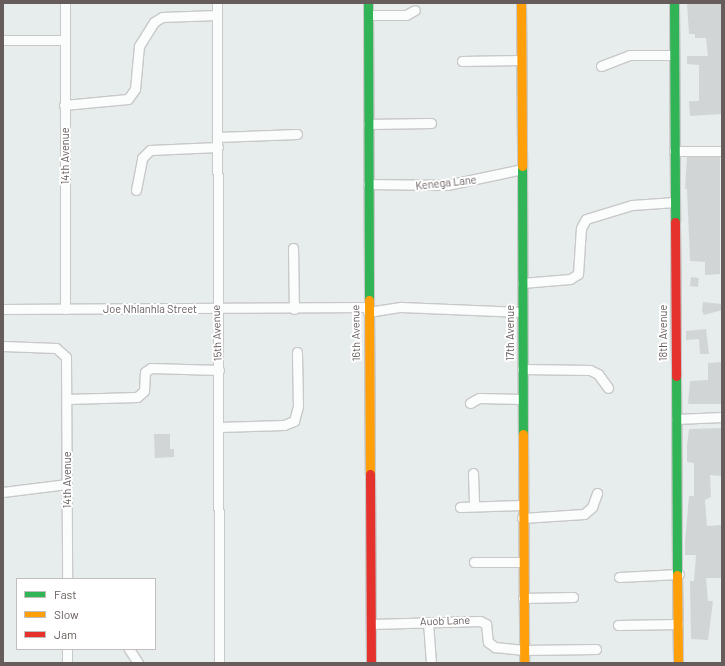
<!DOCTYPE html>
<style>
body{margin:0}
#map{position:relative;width:725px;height:666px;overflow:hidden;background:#e7eced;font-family:Barlow,sans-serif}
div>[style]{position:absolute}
.building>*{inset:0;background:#d1d5d6;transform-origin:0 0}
.roads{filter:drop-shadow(1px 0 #c8c8c8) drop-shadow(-1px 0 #c8c8c8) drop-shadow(0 1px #c8c8c8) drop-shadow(0 -1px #c8c8c8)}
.street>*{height:9px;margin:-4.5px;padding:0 4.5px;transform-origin:4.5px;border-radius:4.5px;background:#fbfcfc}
.fast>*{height:9px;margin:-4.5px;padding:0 4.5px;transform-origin:4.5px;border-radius:4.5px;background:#30b455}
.slow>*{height:9px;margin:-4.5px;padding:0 4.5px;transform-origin:4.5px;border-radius:4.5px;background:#ff9f0a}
.jam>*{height:9px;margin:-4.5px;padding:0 4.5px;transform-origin:4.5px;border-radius:4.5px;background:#e5322d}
span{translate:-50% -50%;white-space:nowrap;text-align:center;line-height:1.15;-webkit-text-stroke:4px #fff;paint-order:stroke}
.street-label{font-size:11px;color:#665c5c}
.frame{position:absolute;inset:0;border:4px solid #665c5c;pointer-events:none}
.legend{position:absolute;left:16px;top:578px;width:140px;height:72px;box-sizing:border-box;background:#fff;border:1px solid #c2bebe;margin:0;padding:5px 7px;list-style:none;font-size:12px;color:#665c5c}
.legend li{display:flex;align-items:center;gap:8px;height:20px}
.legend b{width:20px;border:1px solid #c2bebe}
</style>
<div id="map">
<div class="building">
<i style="clip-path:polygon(687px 3px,722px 3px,722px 114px,690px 116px,689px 101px,699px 101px,699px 65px,687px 64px,687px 56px,708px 56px,706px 38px,695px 38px,695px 34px,689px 34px)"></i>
<i style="clip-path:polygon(687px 157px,720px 157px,720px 274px,705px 275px,705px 262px,690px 261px,687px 189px,685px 189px)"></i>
<i style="left:691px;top:277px;width:8px;height:9px;rotate:7deg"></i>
<i style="clip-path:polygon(703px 302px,722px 304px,722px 310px,704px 315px,702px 311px)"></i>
<i style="clip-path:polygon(706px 329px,709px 354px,700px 354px,699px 339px,686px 340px,686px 331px)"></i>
<i style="clip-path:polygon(722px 362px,722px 404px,688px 404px,690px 381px,708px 380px,708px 363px)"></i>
<i style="clip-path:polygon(721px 428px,722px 476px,710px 475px,711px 497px,705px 500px,707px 526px,722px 525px,722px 578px,706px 578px,708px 601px,713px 601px,708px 640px,691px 639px,690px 581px,694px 581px,696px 555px,685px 555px,685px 543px,689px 496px,694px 496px,694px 463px,687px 462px,687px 445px,689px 429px)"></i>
<i style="clip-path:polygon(154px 434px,170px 434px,170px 449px,174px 449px,174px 457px,155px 458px)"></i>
</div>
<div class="roads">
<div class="street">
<i style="left:65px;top:3px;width:306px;rotate:90deg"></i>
<i style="left:217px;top:3px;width:660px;rotate:89.83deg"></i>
<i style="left:368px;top:15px;width:38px"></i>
<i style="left:406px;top:15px;width:10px;rotate:-29deg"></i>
<i style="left:3px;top:40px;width:62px"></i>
<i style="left:462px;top:61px;width:59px;rotate:-1deg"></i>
<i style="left:601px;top:66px;width:31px;rotate:-21deg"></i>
<i style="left:630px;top:55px;width:44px"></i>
<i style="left:64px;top:105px;width:64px;rotate:-5.4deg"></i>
<i style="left:128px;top:99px;width:12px;rotate:-55deg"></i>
<i style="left:135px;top:89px;width:43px;rotate:-84.7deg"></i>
<i style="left:139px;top:46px;width:28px;rotate:-58deg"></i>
<i style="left:154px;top:22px;width:9px;rotate:-32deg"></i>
<i style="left:162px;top:17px;width:55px;rotate:-2.1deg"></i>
<i style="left:368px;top:124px;width:63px;rotate:-0.9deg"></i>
<i style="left:218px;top:137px;width:79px;rotate:-2.2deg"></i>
<i style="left:674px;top:151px;width:48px"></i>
<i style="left:368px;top:184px;width:79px;rotate:0.7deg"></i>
<i style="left:447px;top:185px;width:77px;rotate:-12deg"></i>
<i style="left:136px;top:190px;width:33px;rotate:-79deg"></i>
<i style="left:142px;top:158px;width:11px;rotate:-45deg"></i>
<i style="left:150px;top:150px;width:68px;rotate:-2.5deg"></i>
<i style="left:293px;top:248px;width:61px;rotate:89.1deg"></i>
<i style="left:522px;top:283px;width:48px;rotate:-4.8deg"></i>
<i style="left:570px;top:279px;width:9px;rotate:-32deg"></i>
<i style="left:578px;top:274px;width:46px;rotate:-86.3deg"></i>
<i style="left:581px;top:228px;width:10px;rotate:-61deg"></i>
<i style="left:586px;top:219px;width:48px;rotate:-16.9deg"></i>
<i style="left:632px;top:205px;width:43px;rotate:-4deg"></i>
<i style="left:3px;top:309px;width:365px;rotate:-0.3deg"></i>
<i style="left:368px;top:312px;width:33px;rotate:-9deg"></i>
<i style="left:401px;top:307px;width:121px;rotate:2.4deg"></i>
<i style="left:3px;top:346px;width:53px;rotate:2.2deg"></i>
<i style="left:56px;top:348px;width:13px;rotate:42deg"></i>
<i style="left:66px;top:357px;width:222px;rotate:89.7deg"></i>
<i style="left:522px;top:369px;width:68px;rotate:0.8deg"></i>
<i style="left:590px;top:370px;width:9px;rotate:27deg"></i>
<i style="left:598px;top:374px;width:17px;rotate:54deg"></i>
<i style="left:67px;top:399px;width:70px;rotate:-1.6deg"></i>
<i style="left:137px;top:397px;width:9px;rotate:-41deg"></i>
<i style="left:144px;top:391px;width:19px;rotate:-87deg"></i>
<i style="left:145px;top:372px;width:7px;rotate:-34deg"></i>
<i style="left:151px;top:368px;width:68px;rotate:1.7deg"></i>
<i style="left:470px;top:403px;width:10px;rotate:-29deg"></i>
<i style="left:479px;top:398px;width:43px;rotate:1.3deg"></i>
<i style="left:676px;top:419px;width:46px;rotate:-2.5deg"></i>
<i style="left:219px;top:427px;width:65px;rotate:-1.8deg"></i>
<i style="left:284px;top:425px;width:11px;rotate:-22deg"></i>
<i style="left:294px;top:421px;width:16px;rotate:-75deg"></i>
<i style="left:298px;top:406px;width:54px;rotate:-91.1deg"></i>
<i style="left:473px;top:473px;width:33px;rotate:88deg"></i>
<i style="left:3px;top:492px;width:64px;rotate:-7.1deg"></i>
<i style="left:460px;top:507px;width:62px;rotate:-1.8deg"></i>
<i style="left:522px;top:518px;width:62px;rotate:-3.7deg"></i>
<i style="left:584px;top:514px;width:11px;rotate:-41deg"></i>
<i style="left:592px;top:507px;width:15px;rotate:-70deg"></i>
<i style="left:474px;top:562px;width:49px"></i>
<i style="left:619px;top:577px;width:60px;rotate:-2.9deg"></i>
<i style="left:523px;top:598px;width:50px;rotate:-1.1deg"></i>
<i style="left:428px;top:622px;width:41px;rotate:85.8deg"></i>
<i style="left:371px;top:624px;width:109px;rotate:-1.6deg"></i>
<i style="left:480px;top:621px;width:7px;rotate:27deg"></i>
<i style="left:486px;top:624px;width:18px;rotate:84deg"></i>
<i style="left:488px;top:642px;width:9px;rotate:36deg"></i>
<i style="left:495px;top:647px;width:29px;rotate:6deg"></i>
<i style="left:524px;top:650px;width:72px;rotate:-0.8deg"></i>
<i style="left:618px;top:625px;width:60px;rotate:-1deg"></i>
<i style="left:67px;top:649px;width:14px;rotate:90deg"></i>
<i style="left:129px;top:649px;width:17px;rotate:57deg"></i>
</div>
<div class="fast">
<i style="left:368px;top:3px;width:297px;rotate:89.8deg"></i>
<i style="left:674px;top:3px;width:219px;rotate:89.7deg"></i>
<i style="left:522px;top:166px;width:268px;rotate:89.8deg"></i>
<i style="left:676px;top:376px;width:199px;rotate:89.7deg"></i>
</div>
<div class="slow">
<i style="left:521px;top:3px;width:163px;rotate:89.6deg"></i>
<i style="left:369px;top:300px;width:174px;rotate:89.7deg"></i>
<i style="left:523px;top:434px;width:229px;rotate:89.7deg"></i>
<i style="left:677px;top:575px;width:88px;rotate:89.3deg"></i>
</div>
<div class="jam">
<i style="left:675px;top:222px;width:154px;rotate:89.6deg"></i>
<i style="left:370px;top:474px;width:189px;rotate:89.7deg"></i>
</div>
</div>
<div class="street-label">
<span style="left:65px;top:156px;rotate:-90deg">14th Avenue</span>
<span style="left:446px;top:183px;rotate:-6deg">Kenega Lane</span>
<span style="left:150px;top:309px">Joe Nhlanhla Street</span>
<span style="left:217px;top:333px;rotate:-92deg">15th Avenue</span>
<span style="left:356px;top:333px;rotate:-91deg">16th Avenue</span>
<span style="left:510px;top:333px;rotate:-90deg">17th Avenue</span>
<span style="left:663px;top:333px;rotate:-90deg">18th Avenue</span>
<span style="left:67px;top:480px;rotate:-90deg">14th Avenue</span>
<span style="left:445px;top:621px;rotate:-2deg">Auob Lane</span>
</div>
<div class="frame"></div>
<ul class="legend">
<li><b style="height:5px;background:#30b455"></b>Fast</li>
<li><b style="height:5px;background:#ff9f0a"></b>Slow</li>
<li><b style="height:5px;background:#e5322d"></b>Jam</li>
</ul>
</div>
